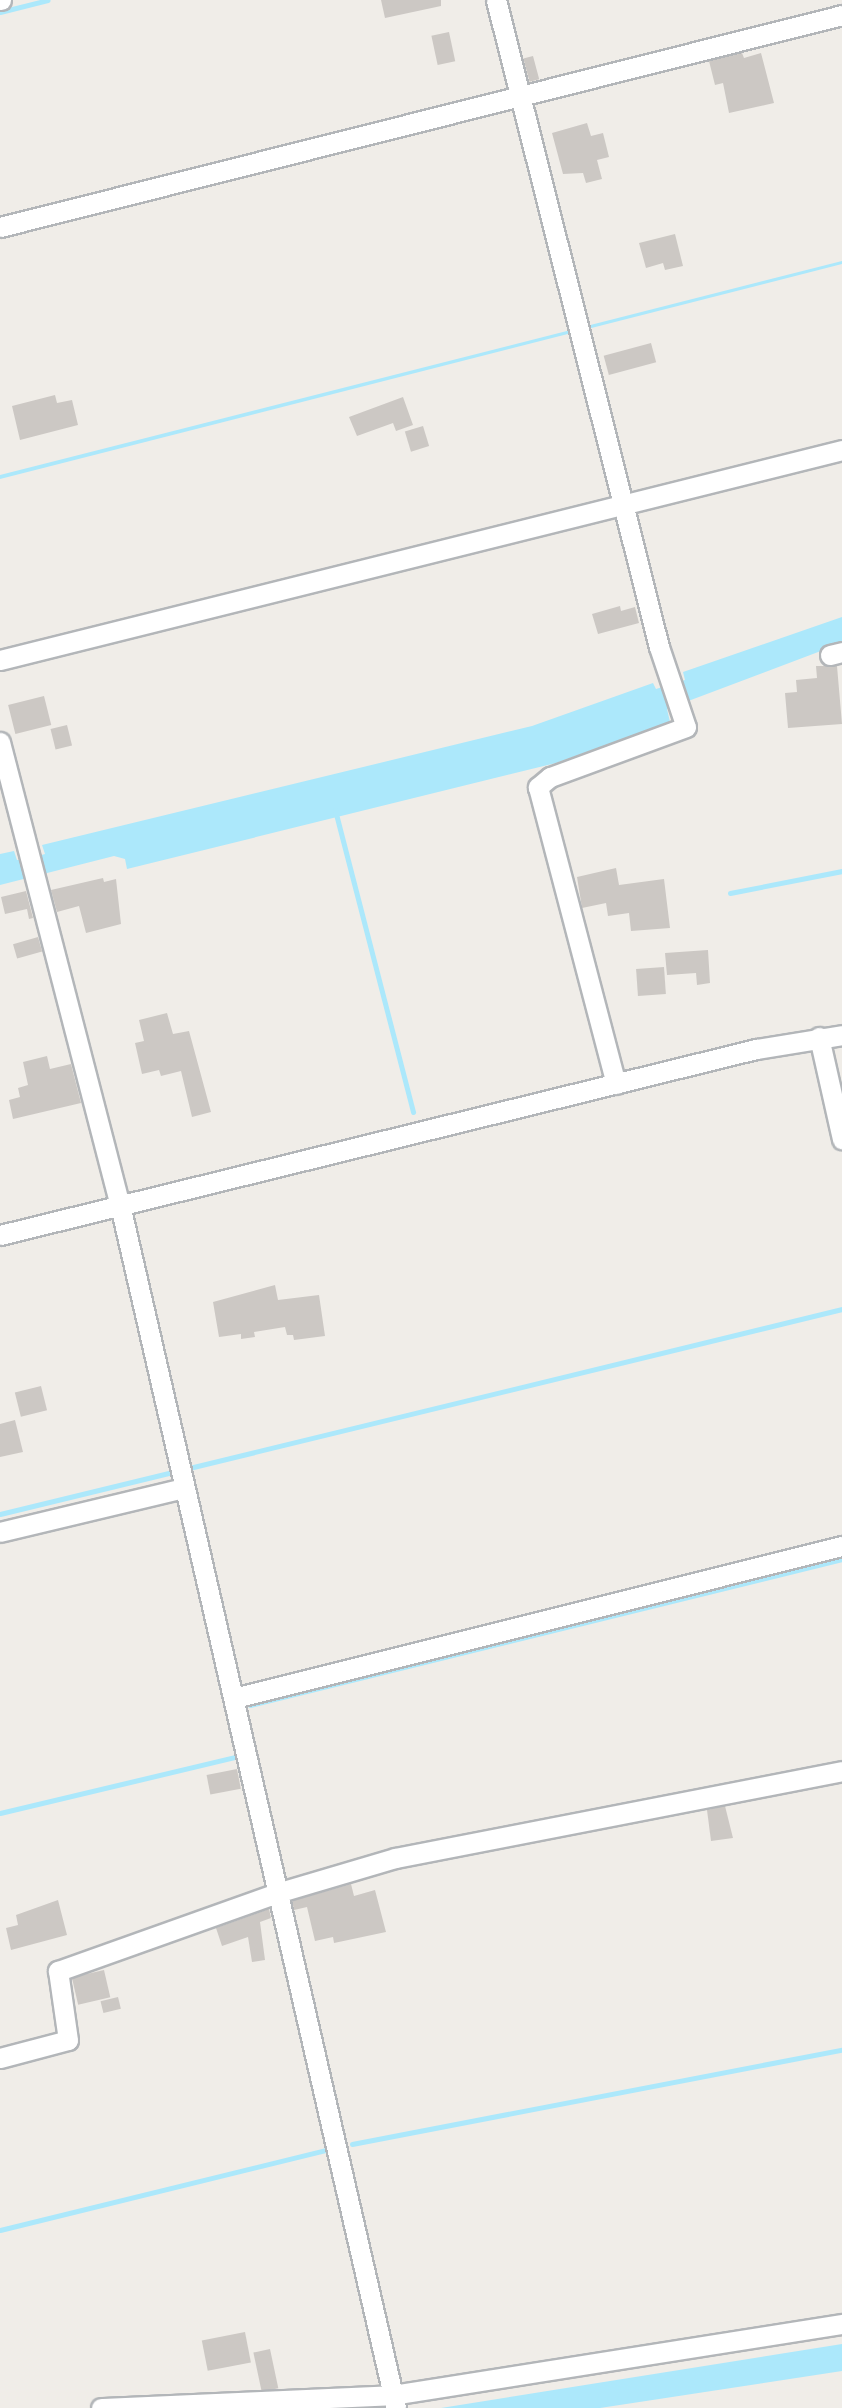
<!DOCTYPE html>
<style>
body{margin:0}
#map{position:relative;width:842px;height:2408px;overflow:hidden;background:#f0ede8;font-family:"Titillium Web",sans-serif}
div>[style]{position:absolute}
.water>*{inset:0;background:#ace8fb}
.stream>*{height:5px;margin:-2.5px;padding:0 2.5px;transform-origin:2.5px;border-radius:2.5px;background:#ace8fb}
.building>*{inset:0;background:#ccc8c4;transform-origin:0 0}
.roads{filter:drop-shadow(2px 0 #b3b6b9) drop-shadow(-2px 0 #b3b6b9) drop-shadow(0 2px #b3b6b9) drop-shadow(0 -2px #b3b6b9)}
.minor>*{height:19px;margin:-9.5px;padding:0 9.5px;transform-origin:9.5px;border-radius:9.5px;background:#fff}
span{translate:-50% -50%;white-space:nowrap;text-align:center;line-height:1.15;-webkit-text-stroke:7px #fff;paint-order:stroke}
</style>
<div id="map">
<div class="water">
<i style="clip-path:polygon(842px 261px,842px 264px,0 479px,0 475px)"></i>
<i style="clip-path:polygon(842px 617px,842px 643px,667px 709px,670px 722px,556px 763px,127px 869px,125px 859px,114px 856px,0 885px,0 854px,14px 851px,17px 860px,24px 860px,45px 854px,42px 845px,532px 726px,653px 683px,656px 689px,685px 680px,683px 672px)"></i>
<i style="clip-path:polygon(842px 2344px,842px 2371px,600px 2408px,441px 2408px)"></i>
</div>
<div class="stream">
<i style="left:0;top:12px;width:49px;rotate:-14deg"></i>
<i style="left:335px;top:810px;width:312px;rotate:75.5deg"></i>
<i style="left:730px;top:893px;width:114px;rotate:-11.1deg"></i>
<i style="left:0;top:1514px;width:867px;rotate:-13.68deg"></i>
<i style="left:250px;top:1705px;width:610px;rotate:-13.85deg"></i>
<i style="left:0;top:1813px;width:242px;rotate:-13.4deg"></i>
<i style="left:352px;top:2144px;width:499px;rotate:-10.9deg"></i>
<i style="left:0;top:2230px;width:335px;rotate:-13.8deg"></i>
</div>
<div class="building">
<i style="clip-path:polygon(381px 0,441px 0,441px 6px,385px 18px)"></i>
<i style="left:449px;top:32px;width:30px;height:18px;rotate:78deg"></i>
<i style="clip-path:polygon(742px 53px,744px 58px,761px 53px,774px 103px,729px 113px,723px 83px,715px 85px,709px 61px)"></i>
<i style="left:533px;top:56px;width:24px;height:10px;rotate:75deg"></i>
<i style="clip-path:polygon(587px 123px,591px 136px,603px 133px,609px 157px,597px 160px,602px 179px,586px 183px,583px 173px,563px 174px,552px 133px)"></i>
<i style="clip-path:polygon(675px 234px,683px 266px,665px 270px,663px 263px,646px 268px,639px 243px)"></i>
<i style="left:651px;top:343px;width:20px;height:49px;rotate:75deg"></i>
<i style="clip-path:polygon(55px 395px,57px 403px,72px 400px,78px 425px,20px 440px,12px 406px)"></i>
<i style="clip-path:polygon(403px 397px,413px 425px,396px 431px,393px 423px,357px 436px,349px 417px)"></i>
<i style="left:423px;top:426px;width:21px;height:19px;rotate:73deg"></i>
<i style="clip-path:polygon(620px 606px,621px 611px,635px 607px,639px 623px,598px 634px,592px 614px)"></i>
<i style="clip-path:polygon(816px 666px,837px 666px,842px 724px,788px 728px,785px 693px,797px 692px,796px 680px,817px 678px)"></i>
<i style="left:44px;top:696px;width:30px;height:37px;rotate:76deg"></i>
<i style="left:67px;top:725px;width:21px;height:17px;rotate:76deg"></i>
<i style="clip-path:polygon(616px 868px,619px 885px,664px 879px,670px 928px,631px 931px,629px 913px,608px 916px,606px 903px,582px 908px,577px 877px)"></i>
<i style="clip-path:polygon(103px 878px,104px 882px,116px 879px,121px 924px,86px 933px,79px 906px,57px 912px,51px 890px)"></i>
<i style="clip-path:polygon(26px 891px,33px 918px,29px 919px,27px 909px,5px 914px,1px 897px)"></i>
<i style="left:38px;top:937px;width:15px;height:26px;rotate:74deg"></i>
<i style="clip-path:polygon(708px 950px,710px 983px,697px 985px,696px 973px,667px 975px,665px 953px)"></i>
<i style="left:664px;top:967px;width:27px;height:28px;rotate:86deg"></i>
<i style="clip-path:polygon(167px 1013px,173px 1034px,189px 1031px,211px 1112px,192px 1117px,181px 1071px,161px 1076px,159px 1070px,142px 1074px,135px 1043px,144px 1041px,139px 1020px)"></i>
<i style="clip-path:polygon(47px 1056px,50px 1069px,71px 1064px,81px 1103px,13px 1119px,9px 1100px,20px 1097px,18px 1088px,28px 1085px,23px 1062px)"></i>
<i style="clip-path:polygon(275px 1285px,278px 1300px,319px 1295px,325px 1336px,294px 1340px,293px 1335px,287px 1335px,285px 1327px,254px 1332px,255px 1337px,241px 1339px,241px 1334px,219px 1337px,213px 1302px)"></i>
<i style="left:41px;top:1386px;width:25px;height:27px;rotate:76deg"></i>
<i style="clip-path:polygon(15px 1420px,23px 1452px,0 1457px,0 1424px)"></i>
<i style="left:237px;top:1769px;width:20px;height:31px;rotate:79deg"></i>
<i style="clip-path:polygon(725px 1806px,733px 1838px,711px 1841px,707px 1810px)"></i>
<i style="clip-path:polygon(351px 1884px,354px 1896px,375px 1890px,386px 1932px,334px 1943px,333px 1937px,315px 1941px,307px 1907px,294px 1910px,292px 1901px)"></i>
<i style="clip-path:polygon(58px 1900px,67px 1935px,11px 1950px,6px 1928px,18px 1925px,16px 1915px)"></i>
<i style="clip-path:polygon(269px 1909px,271px 1918px,260px 1922px,265px 1960px,252px 1962px,248px 1937px,222px 1946px,216px 1928px)"></i>
<i style="left:104px;top:1970px;width:28px;height:33px;rotate:77deg"></i>
<i style="left:118px;top:1997px;width:12px;height:18px;rotate:76deg"></i>
<i style="left:245px;top:2332px;width:31px;height:44px;rotate:79deg"></i>
<i style="left:270px;top:2349px;width:40px;height:17px;rotate:78deg"></i>
</div>
<div class="roads">
<div class="minor">
<i style="left:0;top:0;width:1px"></i>
<i style="left:496px;top:0;width:667px;rotate:75.86deg"></i>
<i style="left:659px;top:647px;width:84px;rotate:71.4deg"></i>
<i style="left:686px;top:727px;width:145px;rotate:159.8deg"></i>
<i style="left:550px;top:777px;width:16px;rotate:140deg"></i>
<i style="left:538px;top:787px;width:307px;rotate:75.3deg"></i>
<i style="left:0;top:227px;width:868px;rotate:-14.13deg"></i>
<i style="left:830px;top:655px;width:12px;rotate:-14deg"></i>
<i style="left:0;top:660px;width:868px;rotate:-14deg"></i>
<i style="left:0;top:742px;width:478px;rotate:75.5deg"></i>
<i style="left:120px;top:1205px;width:1234px;rotate:77.08deg"></i>
<i style="left:819px;top:1037px;width:105px;rotate:77.3deg"></i>
<i style="left:0;top:1235px;width:779px;rotate:-13.82deg"></i>
<i style="left:756px;top:1049px;width:87px;rotate:-9.2deg"></i>
<i style="left:0;top:1532px;width:188px;rotate:-13.5deg"></i>
<i style="left:234px;top:1698px;width:627px;rotate:-14.04deg"></i>
<i style="left:0;top:2058px;width:70px;rotate:-14.8deg"></i>
<i style="left:68px;top:2040px;width:70px;rotate:-98.2deg"></i>
<i style="left:58px;top:1971px;width:232px;rotate:-19.6deg"></i>
<i style="left:277px;top:1893px;width:123px;rotate:-16.5deg"></i>
<i style="left:395px;top:1858px;width:455px;rotate:-11deg"></i>
<i style="left:101px;top:2408px;width:292px;rotate:-2.5deg"></i>
<i style="left:393px;top:2395px;width:455px;rotate:-9deg"></i>
</div>
</div>
</div>
